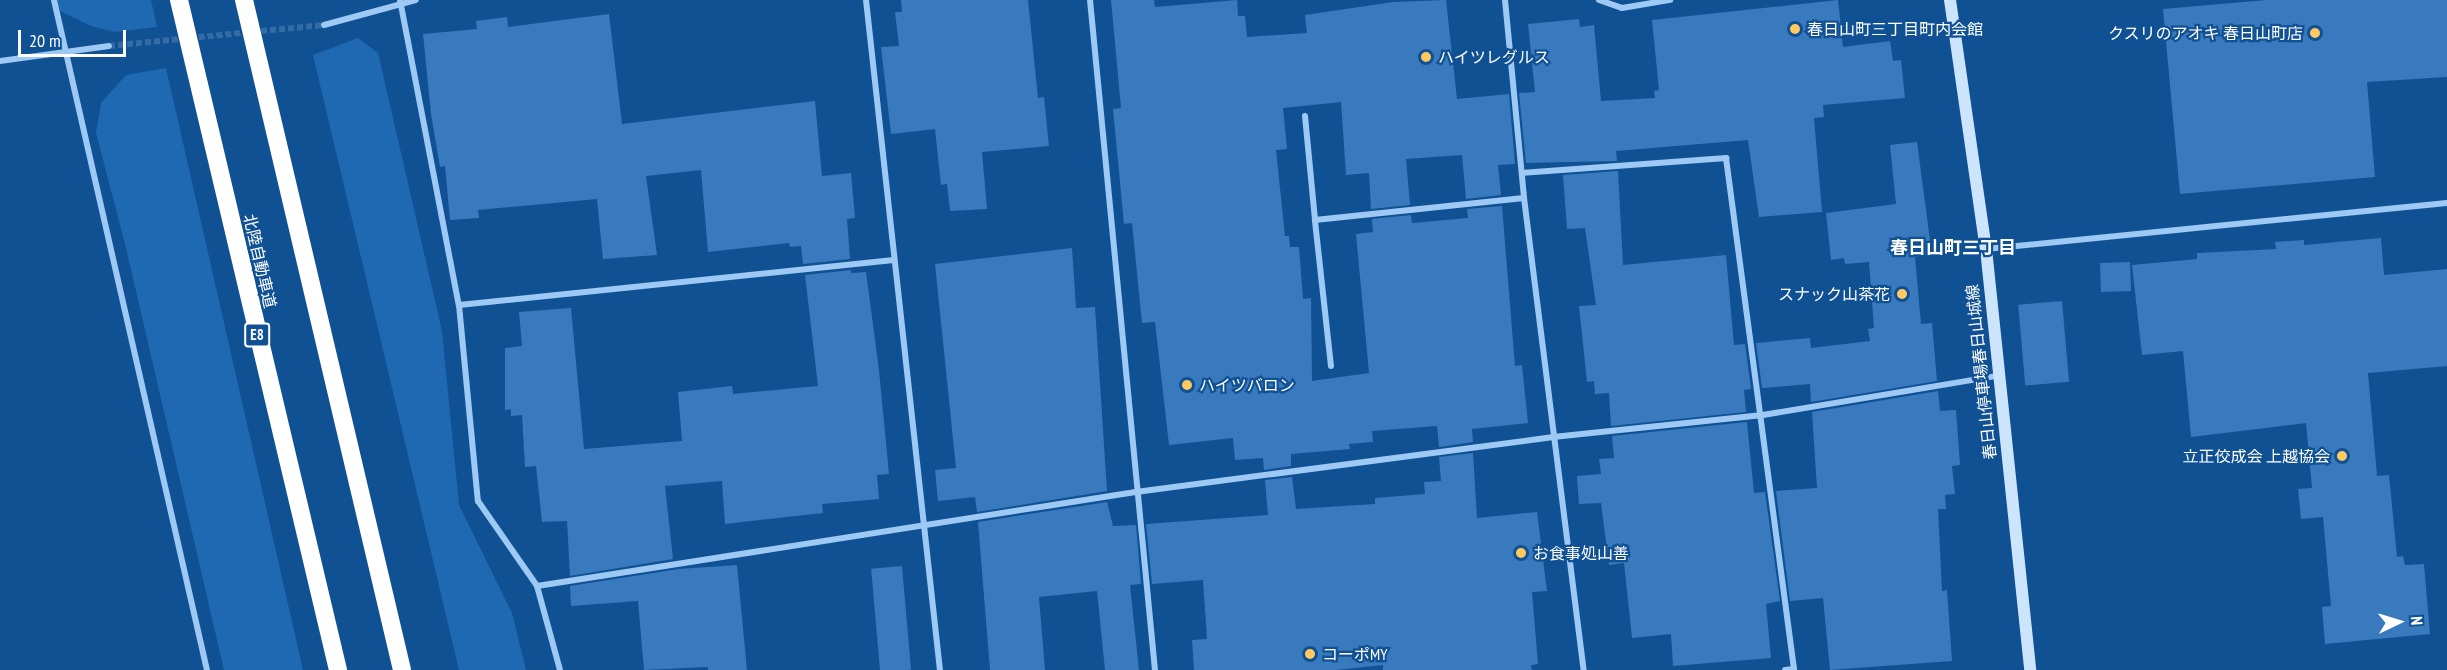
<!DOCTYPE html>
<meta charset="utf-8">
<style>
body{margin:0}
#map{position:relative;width:2447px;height:670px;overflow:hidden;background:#105194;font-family:"PT Sans Narrow","Noto Sans JP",sans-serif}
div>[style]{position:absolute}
.green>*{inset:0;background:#1e69b2}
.building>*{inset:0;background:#387abd;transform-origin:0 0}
.street-tunnel>*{height:6px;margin-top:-3px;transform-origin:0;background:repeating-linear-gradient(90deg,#346ba4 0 6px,transparent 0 9px)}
.street>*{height:6px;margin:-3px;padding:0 3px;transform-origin:3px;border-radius:3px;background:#9dc9f4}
.secondary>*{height:12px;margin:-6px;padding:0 6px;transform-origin:6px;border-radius:6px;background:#cde4fd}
.highway>*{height:18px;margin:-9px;padding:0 9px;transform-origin:9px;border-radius:9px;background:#fff}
.dots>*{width:16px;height:16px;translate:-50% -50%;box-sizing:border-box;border:3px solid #105194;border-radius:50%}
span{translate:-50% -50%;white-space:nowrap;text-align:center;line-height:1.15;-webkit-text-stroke:4.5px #105194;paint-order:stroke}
.shield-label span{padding:2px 4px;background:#105194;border:2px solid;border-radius:4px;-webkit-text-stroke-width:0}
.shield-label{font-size:15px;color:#fff;font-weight:700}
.poi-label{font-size:16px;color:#fff}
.left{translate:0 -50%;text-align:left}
.right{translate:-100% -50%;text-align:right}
.street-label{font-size:16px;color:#fff}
.neighbourhood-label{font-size:18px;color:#fff;font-weight:700}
.north{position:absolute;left:2369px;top:592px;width:60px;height:60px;-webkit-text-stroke:4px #105194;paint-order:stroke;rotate:86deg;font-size:16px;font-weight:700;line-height:24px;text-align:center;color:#fff}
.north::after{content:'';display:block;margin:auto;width:21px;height:27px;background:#fff;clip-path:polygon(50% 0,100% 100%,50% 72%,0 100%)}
.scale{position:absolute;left:18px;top:30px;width:108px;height:27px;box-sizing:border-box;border:3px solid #fff;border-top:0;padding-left:8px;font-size:18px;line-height:21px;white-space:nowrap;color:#fff;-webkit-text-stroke:4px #105194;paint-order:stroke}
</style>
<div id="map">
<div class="green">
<i style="clip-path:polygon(56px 0,151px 0,157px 27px,114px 32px,91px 26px,60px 11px)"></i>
<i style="clip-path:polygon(358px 38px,378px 53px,442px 331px,459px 505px,512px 613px,526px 670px,459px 670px,313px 55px)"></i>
<i style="clip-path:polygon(166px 68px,303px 670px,224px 670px,126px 248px,96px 133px,101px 103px,126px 75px)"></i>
</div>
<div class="building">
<i style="clip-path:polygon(901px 0,1028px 0,1038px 98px,1044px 97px,1049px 146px,982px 152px,987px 209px,950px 211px,947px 184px,941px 185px,935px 129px,891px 134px,881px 47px,899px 46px,895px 12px,902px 12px)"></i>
<i style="clip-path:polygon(1111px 0,1154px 0,1155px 7px,1237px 0,1238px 16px,1245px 16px,1247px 37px,1307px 33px,1305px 15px,1393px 2px,1446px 0,1457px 99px,1509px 94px,1515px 164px,1498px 165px,1501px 195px,1466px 199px,1462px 155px,1406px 159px,1410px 205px,1371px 209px,1369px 173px,1346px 175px,1341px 102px,1283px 108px,1287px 149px,1276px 150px,1285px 236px,1289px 236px,1290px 247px,1299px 247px,1303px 299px,1311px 298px,1312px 381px,1369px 373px,1356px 234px,1373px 232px,1372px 219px,1411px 215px,1412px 223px,1468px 218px,1467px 209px,1502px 206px,1515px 366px,1522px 365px,1528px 423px,1472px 429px,1473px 442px,1439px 447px,1437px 426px,1372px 431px,1373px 442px,1349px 444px,1350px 449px,1291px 454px,1291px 466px,1264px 470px,1263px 458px,1235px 460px,1233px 438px,1169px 445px,1155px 322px,1142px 323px,1132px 223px,1124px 224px,1113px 109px,1121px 108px)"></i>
<i style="clip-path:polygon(1838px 0,1843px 47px,1890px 41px,1893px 61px,1901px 60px,1905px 98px,1823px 105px,1824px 117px,1814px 118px,1822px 212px,1759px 217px,1748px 140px,1616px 151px,1617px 161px,1526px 163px,1519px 93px,1535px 92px,1528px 24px,1579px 19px,1580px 27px,1594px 25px,1601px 101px,1655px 98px,1654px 91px,1659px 90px,1652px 20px)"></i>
<i style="clip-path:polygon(2267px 0,2447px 0,2447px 77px,2367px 82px,2375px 177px,2180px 194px,2163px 9px)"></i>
<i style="clip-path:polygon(609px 14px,622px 124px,815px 101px,822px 176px,851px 173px,855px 218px,847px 219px,850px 259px,803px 264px,801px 246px,790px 247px,789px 243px,708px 252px,701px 170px,646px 176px,657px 255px,603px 259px,597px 199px,478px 210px,479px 218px,450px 220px,445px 166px,440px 167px,431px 114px,423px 34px,477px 29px,476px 21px,507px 17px,508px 27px)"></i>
<i style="clip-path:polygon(1917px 142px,1932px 255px,1915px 257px,1921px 324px,1932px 323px,1937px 381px,1811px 402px,1810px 384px,1762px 388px,1756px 343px,1810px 338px,1811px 348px,1870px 341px,1868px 329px,1874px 328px,1869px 262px,1845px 264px,1844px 258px,1831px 260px,1826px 213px,1896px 204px,1890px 145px)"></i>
<i style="clip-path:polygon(1618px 171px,1623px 265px,1726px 255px,1734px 345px,1745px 344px,1751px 389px,1744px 390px,1746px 412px,1611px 426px,1609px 393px,1595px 394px,1594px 381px,1587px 382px,1579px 306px,1596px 305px,1585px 228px,1567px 229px,1563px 175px)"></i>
<i style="clip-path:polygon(2381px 238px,2384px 275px,2447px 269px,2447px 366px,2368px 373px,2377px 476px,2389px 475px,2397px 557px,2403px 556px,2405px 565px,2424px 564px,2430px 634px,2325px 644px,2322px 607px,2331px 606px,2323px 517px,2301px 519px,2298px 489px,2312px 488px,2306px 423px,2191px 437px,2183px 351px,2142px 355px,2132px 265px,2197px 259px,2197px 253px,2276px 249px,2275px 242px,2304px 240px,2304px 245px)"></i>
<i style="clip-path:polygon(1072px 248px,1076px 308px,1095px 307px,1107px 491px,977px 512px,975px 497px,938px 501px,935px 470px,956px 468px,935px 264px)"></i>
<i style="left:2130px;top:262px;width:29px;height:30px;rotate:88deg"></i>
<i style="clip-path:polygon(851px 270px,851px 273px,866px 272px,879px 370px,889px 474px,877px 475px,879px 499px,822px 504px,823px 513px,725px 524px,722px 481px,665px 486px,673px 559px,570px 576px,567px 521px,542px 522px,536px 466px,525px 467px,522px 415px,511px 416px,511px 409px,505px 410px,505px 348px,522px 346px,519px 312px,571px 308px,584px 449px,682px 441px,678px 392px,732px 386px,733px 394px,818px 386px,805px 275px)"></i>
<i style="left:2062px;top:301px;width:81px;height:44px;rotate:85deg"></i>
<i style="clip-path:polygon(1938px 391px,1940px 411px,1956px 410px,1960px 465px,1952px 466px,1955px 494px,1945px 495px,1946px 509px,1938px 509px,1942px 591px,1947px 590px,1952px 661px,1830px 670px,1823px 598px,1790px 601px,1776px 491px,1817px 488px,1812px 412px)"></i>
<i style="clip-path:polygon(1747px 422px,1754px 493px,1765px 492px,1780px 601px,1766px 604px,1771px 658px,1673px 666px,1671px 634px,1632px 638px,1624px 563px,1609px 565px,1601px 503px,1579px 504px,1577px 476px,1601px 474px,1599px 459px,1614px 458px,1612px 436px)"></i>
<i style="clip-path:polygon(1473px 453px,1477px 518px,1537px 512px,1547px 591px,1532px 592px,1538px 664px,1531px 665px,1532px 670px,1383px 670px,1383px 665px,1336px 670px,1194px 670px,1192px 640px,1207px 639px,1203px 580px,1152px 584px,1146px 524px,1268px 515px,1265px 480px,1292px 477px,1296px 509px,1375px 504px,1375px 498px,1425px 494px,1424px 482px,1441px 481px,1439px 457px)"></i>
<i style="clip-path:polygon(1107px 502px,1113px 526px,1136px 525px,1141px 584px,1130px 585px,1139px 670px,1105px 670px,1097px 591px,1039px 597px,1045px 670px,990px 670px,978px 522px)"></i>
<i style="clip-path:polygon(737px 565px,747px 670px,708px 670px,708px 667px,644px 670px,638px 601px,571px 606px,570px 586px,679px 569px)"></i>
<i style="left:902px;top:566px;width:104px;height:31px;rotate:85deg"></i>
</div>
<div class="street-tunnel">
<i style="left:109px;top:46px;width:216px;rotate:-5.6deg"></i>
</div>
<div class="street">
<i style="left:54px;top:0;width:687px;rotate:77.14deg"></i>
<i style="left:400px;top:0;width:311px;rotate:79.1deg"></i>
<i style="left:459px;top:305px;width:197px;rotate:84.5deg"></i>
<i style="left:478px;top:501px;width:103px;rotate:55.2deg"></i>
<i style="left:537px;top:586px;width:87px;rotate:74.7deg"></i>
<i style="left:866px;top:0;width:674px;rotate:83.7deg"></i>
<i style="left:1090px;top:0;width:673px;rotate:84.46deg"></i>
<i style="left:1505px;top:0;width:199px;rotate:84.5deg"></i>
<i style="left:1524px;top:198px;width:476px;rotate:82.8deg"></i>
<i style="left:1599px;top:0;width:24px;rotate:19deg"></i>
<i style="left:1622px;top:8px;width:49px;rotate:-9.5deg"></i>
<i style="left:324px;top:25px;width:95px;rotate:-15.2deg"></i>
<i style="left:0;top:61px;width:110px;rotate:-7.8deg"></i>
<i style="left:1305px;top:116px;width:104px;rotate:84.5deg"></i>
<i style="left:1522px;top:173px;width:205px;rotate:-4.2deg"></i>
<i style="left:1726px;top:158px;width:516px;rotate:82.42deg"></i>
<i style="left:1794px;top:669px;width:9px;rotate:174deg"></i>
<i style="left:1986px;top:249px;width:463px;rotate:-5.7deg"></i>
<i style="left:459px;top:305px;width:437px;rotate:-5.9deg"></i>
<i style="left:1331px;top:366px;width:147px;rotate:-96.3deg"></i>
<i style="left:1315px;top:220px;width:210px;rotate:-6deg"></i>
<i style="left:537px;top:586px;width:606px;rotate:-8.92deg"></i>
<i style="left:1136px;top:492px;width:421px;rotate:-7.5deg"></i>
<i style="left:1553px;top:437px;width:211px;rotate:-6deg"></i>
<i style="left:1763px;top:415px;width:237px;rotate:-9.5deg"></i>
</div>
<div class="secondary">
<i style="left:1950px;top:0;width:252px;rotate:81.8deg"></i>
<i style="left:1986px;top:249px;width:423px;rotate:84deg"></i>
</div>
<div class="highway">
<i style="left:179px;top:0;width:689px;rotate:76.65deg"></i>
<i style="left:244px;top:0;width:688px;rotate:76.73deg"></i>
</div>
<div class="dots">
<i style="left:1795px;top:29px;background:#ffc960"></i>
<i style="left:2315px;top:33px;background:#ffc960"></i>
<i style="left:1426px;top:57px;background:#ffc960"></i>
<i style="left:1902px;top:294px;background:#ffc960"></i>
<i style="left:1187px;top:385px;background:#ffc960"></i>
<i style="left:2342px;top:456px;background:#ffc960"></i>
<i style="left:1521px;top:553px;background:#ffc960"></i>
<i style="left:1310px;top:654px;background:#ffc960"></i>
</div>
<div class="shield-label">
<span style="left:257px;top:335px">E8</span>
</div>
<div class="poi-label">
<span class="left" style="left:1807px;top:29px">春日山町三丁目町内会館</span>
<span class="right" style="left:2303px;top:33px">クスリのアオキ 春日山町店</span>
<span class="left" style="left:1438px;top:57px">ハイツレグルス</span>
<span class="right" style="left:1890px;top:294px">スナック山茶花</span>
<span class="left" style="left:1199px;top:385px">ハイツバロン</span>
<span class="right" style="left:2330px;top:456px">立正佼成会 上越協会</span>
<span class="left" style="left:1533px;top:553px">お食事処山善</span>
<span class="left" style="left:1322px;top:654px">コーポMY</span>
</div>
<div class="street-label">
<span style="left:260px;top:261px;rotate:77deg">北陸自動車道</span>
<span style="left:1981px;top:372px;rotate:-96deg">春日山停車場春日山城線</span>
</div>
<div class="neighbourhood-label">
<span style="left:1953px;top:248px">春日山町三丁目</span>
</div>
<div class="north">N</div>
<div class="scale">20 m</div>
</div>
